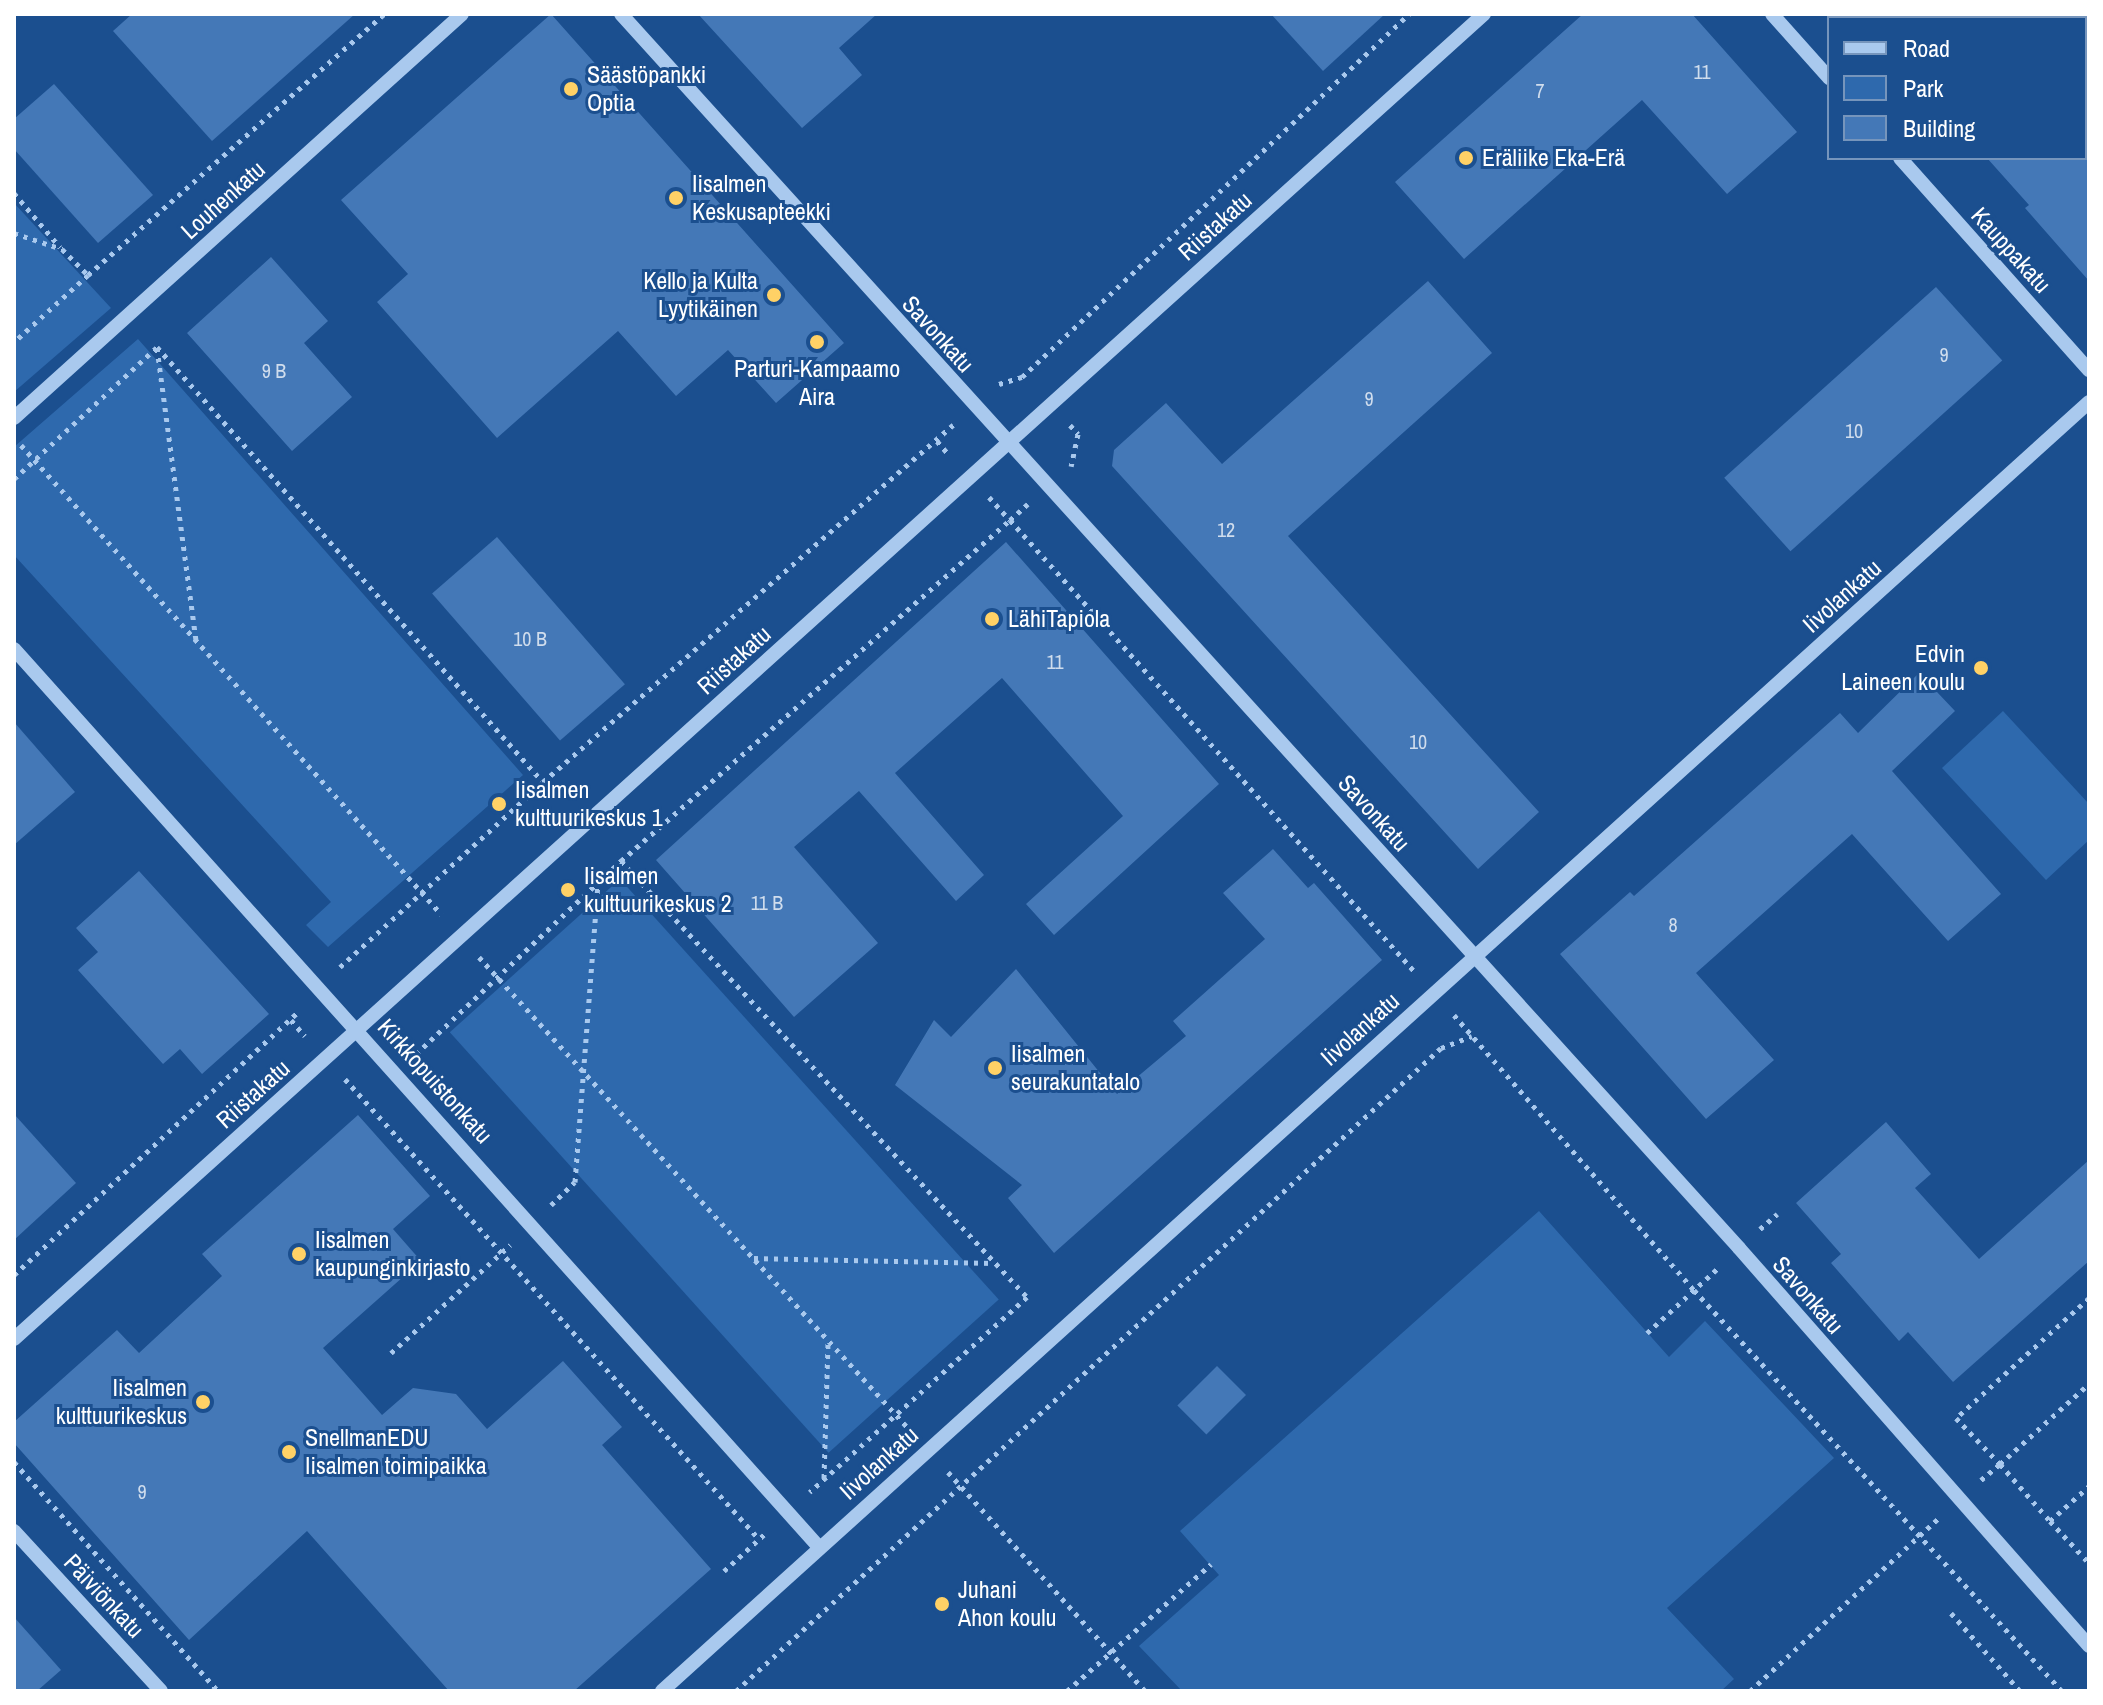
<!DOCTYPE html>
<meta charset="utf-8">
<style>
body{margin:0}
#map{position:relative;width:2103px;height:1705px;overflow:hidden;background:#1b4f8f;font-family:"Archivo Narrow",sans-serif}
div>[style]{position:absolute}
.green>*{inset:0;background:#2e69ad;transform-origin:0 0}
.building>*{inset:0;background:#4478b7;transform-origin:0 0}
.path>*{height:5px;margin-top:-2.5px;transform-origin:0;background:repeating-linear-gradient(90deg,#a9c9ee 0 4px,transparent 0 10px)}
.minor>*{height:14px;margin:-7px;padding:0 7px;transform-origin:7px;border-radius:7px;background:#a9c9ee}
.dots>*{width:22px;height:22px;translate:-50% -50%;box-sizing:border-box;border:4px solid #1b4f8f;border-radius:50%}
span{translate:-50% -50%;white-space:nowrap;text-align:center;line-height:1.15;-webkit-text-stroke:6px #1b4f8f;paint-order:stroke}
.number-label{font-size:20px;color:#d0dded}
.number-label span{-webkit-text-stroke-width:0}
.poi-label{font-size:24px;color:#fff}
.left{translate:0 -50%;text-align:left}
.right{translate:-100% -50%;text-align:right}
.street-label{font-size:24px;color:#fff}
.frame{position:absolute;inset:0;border:16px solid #fff;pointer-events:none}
.legend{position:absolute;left:1827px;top:16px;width:260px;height:144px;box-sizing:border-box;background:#1b4f8f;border:2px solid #7695bc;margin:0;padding:10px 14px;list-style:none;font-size:24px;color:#fff}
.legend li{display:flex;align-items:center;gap:16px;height:40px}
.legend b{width:40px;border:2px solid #7695bc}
</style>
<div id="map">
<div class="green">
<i style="clip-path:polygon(14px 203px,111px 308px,14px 392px)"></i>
<i style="clip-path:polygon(138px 339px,523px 775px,328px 947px,306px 925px,331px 902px,14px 555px,14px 447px)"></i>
<i style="clip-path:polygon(2003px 711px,2089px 804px,2089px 840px,2046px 880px,1942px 768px)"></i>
<i style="left:620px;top:879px;width:566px;height:229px;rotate:48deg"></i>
<i style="clip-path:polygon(1539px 1211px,1669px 1357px,1705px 1321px,1834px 1458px,1667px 1608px,1734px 1679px,1721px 1691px,1182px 1691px,1139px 1646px,1219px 1575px,1180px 1531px)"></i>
</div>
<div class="building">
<i style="clip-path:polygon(132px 14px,355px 14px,212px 141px,113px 31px)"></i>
<i style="clip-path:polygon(551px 14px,844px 343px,776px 403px,728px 350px,676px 396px,618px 331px,497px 438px,377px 302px,408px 274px,341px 200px)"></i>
<i style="clip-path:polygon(698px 14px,877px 14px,839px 48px,862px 75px,802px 128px)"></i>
<i style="clip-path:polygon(1271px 14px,1385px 14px,1323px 71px)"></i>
<i style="clip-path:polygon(1583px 14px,1692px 14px,1797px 132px,1727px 194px,1642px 100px,1464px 259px,1395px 182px)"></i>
<i style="clip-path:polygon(54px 84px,153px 195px,98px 243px,14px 149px,14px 119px)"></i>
<i style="clip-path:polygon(1987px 158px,2089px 158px,2089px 281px,2025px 208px,2029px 205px)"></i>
<i style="clip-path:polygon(271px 257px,328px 321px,304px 343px,352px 397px,292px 451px,187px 333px)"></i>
<i style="clip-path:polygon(1428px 281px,1492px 353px,1288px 536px,1539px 812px,1478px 869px,1112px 466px,1114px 450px,1166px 403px,1222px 464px)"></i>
<i style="left:1936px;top:287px;width:99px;height:285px;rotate:48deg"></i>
<i style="left:497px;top:537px;width:195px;height:86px;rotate:49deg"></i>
<i style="clip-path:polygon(1006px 542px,1219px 784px,1054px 935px,1026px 904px,1123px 816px,1002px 678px,895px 773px,984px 875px,956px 901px,859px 791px,794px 847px,878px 943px,794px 1017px,656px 860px)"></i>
<i style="clip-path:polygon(1919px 673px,1955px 711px,1892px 771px,2001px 894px,1948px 941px,1852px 834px,1696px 973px,1774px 1060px,1706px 1119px,1560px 954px,1630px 892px,1634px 896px,1840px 713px,1858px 733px)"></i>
<i style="clip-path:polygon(14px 722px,75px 792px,14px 845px)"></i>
<i style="clip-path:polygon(1273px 849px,1308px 888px,1314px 883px,1382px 960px,1054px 1253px,1008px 1198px,1022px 1185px,895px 1085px,934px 1020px,951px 1037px,1016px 969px,1117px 1094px,1186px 1036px,1173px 1021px,1265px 939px,1223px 893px)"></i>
<i style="clip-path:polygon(139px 871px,269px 1014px,202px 1074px,180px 1049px,163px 1064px,78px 970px,98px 952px,76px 928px)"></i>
<i style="clip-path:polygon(14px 1114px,76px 1183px,14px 1240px)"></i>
<i style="clip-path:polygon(358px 1115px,430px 1196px,393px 1229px,421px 1261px,323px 1348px,382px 1415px,413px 1388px,456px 1394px,487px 1429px,563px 1361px,622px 1427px,602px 1445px,711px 1569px,574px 1691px,449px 1691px,307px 1531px,189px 1640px,14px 1443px,14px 1422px,117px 1330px,139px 1353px,222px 1276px,202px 1254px)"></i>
<i style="clip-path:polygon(1886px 1122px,1931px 1174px,1915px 1188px,1979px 1259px,2089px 1160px,2089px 1261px,1953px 1382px,1908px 1332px,1899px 1341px,1831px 1263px,1841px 1254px,1796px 1203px)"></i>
<i style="left:1217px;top:1366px;width:41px;height:56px;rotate:45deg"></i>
<i style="clip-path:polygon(14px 1617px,61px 1670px,37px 1691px,14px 1691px)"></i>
</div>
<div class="path">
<i style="left:14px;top:193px;width:71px;rotate:49.6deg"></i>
<i style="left:14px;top:233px;width:51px;rotate:18.4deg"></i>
<i style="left:62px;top:249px;width:37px;rotate:45deg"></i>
<i style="left:88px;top:275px;width:100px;rotate:137.8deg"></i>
<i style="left:88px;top:275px;width:395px;rotate:-41.4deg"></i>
<i style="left:157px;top:347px;width:582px;rotate:48.42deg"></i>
<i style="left:157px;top:348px;width:294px;rotate:82.4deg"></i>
<i style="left:999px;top:384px;width:24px;rotate:-17deg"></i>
<i style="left:1022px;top:377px;width:531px;rotate:-43.17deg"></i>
<i style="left:1070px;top:425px;width:12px;rotate:48deg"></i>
<i style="left:1078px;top:434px;width:33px;rotate:102deg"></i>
<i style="left:937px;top:441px;width:18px;rotate:49deg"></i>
<i style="left:21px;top:445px;width:630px;rotate:48.15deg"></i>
<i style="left:14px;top:479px;width:195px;rotate:-42.7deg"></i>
<i style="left:989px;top:497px;width:31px;rotate:48deg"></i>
<i style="left:1010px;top:520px;width:24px;rotate:-42deg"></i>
<i style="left:621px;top:861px;width:596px;rotate:47.04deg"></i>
<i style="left:1027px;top:1297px;width:292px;rotate:138.1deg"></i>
<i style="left:479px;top:957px;width:639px;rotate:47.67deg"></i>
<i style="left:340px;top:967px;width:275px;rotate:-42.3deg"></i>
<i style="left:543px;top:782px;width:544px;rotate:-41.05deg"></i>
<i style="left:1454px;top:1015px;width:365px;rotate:48.9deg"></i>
<i style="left:1694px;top:1290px;width:544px;rotate:47.46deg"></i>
<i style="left:291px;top:1020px;width:21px;rotate:49deg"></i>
<i style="left:416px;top:1054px;width:282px;rotate:-43.3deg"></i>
<i style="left:621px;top:861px;width:517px;rotate:-41.24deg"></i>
<i style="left:1010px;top:520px;width:607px;rotate:48.14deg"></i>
<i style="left:345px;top:1079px;width:619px;rotate:48.01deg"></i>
<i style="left:551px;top:1205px;width:33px;rotate:-44deg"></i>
<i style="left:575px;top:1182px;width:301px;rotate:-85.6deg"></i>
<i style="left:1760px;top:1229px;width:23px;rotate:-41deg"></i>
<i style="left:754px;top:1258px;width:240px;rotate:1.2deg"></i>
<i style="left:14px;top:1275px;width:387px;rotate:-42.8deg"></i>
<i style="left:2089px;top:1298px;width:179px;rotate:137.9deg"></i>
<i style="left:1956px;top:1418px;width:64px;rotate:46.3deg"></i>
<i style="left:2000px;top:1464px;width:120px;rotate:-42deg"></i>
<i style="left:1647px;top:1333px;width:95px;rotate:-42.4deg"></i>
<i style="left:391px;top:1353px;width:161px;rotate:-42.2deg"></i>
<i style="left:14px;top:1462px;width:307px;rotate:48.3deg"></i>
<i style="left:948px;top:1472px;width:295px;rotate:48deg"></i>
<i style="left:824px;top:1478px;width:137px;rotate:-88.3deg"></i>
<i style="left:1981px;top:1480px;width:25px;rotate:-40deg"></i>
<i style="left:2000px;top:1464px;width:76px;rotate:48.7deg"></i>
<i style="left:2050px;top:1521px;width:52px;rotate:-41.9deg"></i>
<i style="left:2050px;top:1521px;width:57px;rotate:47.1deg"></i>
<i style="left:724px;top:1571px;width:59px;rotate:-42.3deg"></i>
<i style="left:1951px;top:1613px;width:104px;rotate:48.5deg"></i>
<i style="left:736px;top:1691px;width:954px;rotate:-42.37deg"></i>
<i style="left:1441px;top:1048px;width:33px;rotate:-21deg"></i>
<i style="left:1067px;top:1691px;width:192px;rotate:-41.4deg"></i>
<i style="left:1750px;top:1691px;width:255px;rotate:-42.5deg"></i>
</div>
<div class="minor">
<i style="left:621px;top:14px;width:1665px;rotate:47.82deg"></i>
<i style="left:1739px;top:1248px;width:530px;rotate:48.67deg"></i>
<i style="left:1772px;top:14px;width:86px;rotate:48.3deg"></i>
<i style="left:1900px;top:158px;width:284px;rotate:48.3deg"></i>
<i style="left:14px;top:418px;width:603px;rotate:-42.04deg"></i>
<i style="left:14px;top:649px;width:1206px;rotate:48.13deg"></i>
<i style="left:14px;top:1339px;width:1979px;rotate:-42.03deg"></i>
<i style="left:14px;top:1531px;width:217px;rotate:47.4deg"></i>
<i style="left:662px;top:1691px;width:1923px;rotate:-42.09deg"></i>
</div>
<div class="dots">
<i style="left:571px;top:89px;background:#ffd166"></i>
<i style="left:1466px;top:158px;background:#ffd166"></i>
<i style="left:676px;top:198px;background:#ffd166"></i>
<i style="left:774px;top:295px;background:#ffd166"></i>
<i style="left:817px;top:342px;background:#ffd166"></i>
<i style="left:992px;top:619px;background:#ffd166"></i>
<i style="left:1981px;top:668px;background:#ffd166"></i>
<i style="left:499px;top:804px;background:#ffd166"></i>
<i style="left:568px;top:890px;background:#ffd166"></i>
<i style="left:995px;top:1068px;background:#ffd166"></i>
<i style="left:299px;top:1254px;background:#ffd166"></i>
<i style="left:203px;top:1402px;background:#ffd166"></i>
<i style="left:289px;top:1452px;background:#ffd166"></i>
<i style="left:942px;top:1604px;background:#ffd166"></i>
</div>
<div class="number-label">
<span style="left:1702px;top:71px">11</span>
<span style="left:1540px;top:90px">7</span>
<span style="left:1944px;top:354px">9</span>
<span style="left:274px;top:370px">9 B</span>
<span style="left:1369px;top:398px">9</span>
<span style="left:1854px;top:430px">10</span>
<span style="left:1226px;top:529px">12</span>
<span style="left:530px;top:638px">10 B</span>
<span style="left:1055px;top:661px">11</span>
<span style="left:1418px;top:741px">10</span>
<span style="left:767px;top:902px">11 B</span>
<span style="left:1673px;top:924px">8</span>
<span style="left:142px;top:1491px">9</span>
</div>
<div class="poi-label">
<span class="left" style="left:587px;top:89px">Säästöpankki<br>Optia</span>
<span class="left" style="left:1482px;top:158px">Eräliike Eka-Erä</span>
<span class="left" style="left:692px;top:198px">Iisalmen<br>Keskusapteekki</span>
<span class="right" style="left:758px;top:295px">Kello ja Kulta<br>Lyytikäinen</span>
<span style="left:817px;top:383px">Parturi-Kampaamo<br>Aira</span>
<span class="left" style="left:1008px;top:619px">LähiTapiola</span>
<span class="right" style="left:1965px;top:668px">Edvin<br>Laineen koulu</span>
<span class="left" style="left:515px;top:804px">Iisalmen<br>kulttuurikeskus 1</span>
<span class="left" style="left:584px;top:890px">Iisalmen<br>kulttuurikeskus 2</span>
<span class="left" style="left:1011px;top:1068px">Iisalmen<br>seurakuntatalo</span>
<span class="left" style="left:315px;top:1254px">Iisalmen<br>kaupunginkirjasto</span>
<span class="right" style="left:187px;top:1402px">Iisalmen<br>kulttuurikeskus</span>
<span class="left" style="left:305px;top:1452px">SnellmanEDU<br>Iisalmen toimipaikka</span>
<span class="left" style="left:958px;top:1604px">Juhani<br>Ahon koulu</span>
</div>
<div class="street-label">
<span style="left:223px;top:200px;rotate:-42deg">Louhenkatu</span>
<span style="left:1215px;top:226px;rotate:-42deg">Riistakatu</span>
<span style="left:2011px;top:250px;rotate:48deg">Kauppakatu</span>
<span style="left:938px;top:334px;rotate:48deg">Savonkatu</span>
<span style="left:1842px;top:596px;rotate:-42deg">Iivolankatu</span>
<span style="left:734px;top:660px;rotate:-42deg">Riistakatu</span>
<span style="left:1374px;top:813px;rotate:48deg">Savonkatu</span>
<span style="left:1360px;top:1029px;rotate:-42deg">Iivolankatu</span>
<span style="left:435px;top:1081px;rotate:48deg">Kirkkopuistonkatu</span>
<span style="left:253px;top:1094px;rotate:-42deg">Riistakatu</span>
<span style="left:1808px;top:1295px;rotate:49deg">Savonkatu</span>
<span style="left:879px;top:1463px;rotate:-42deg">Iivolankatu</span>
<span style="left:104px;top:1596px;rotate:47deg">Päiviönkatu</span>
</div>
<div class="frame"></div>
<ul class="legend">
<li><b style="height:10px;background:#a9c9ee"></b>Road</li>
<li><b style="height:22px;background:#2e69ad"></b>Park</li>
<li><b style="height:22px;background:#4478b7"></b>Building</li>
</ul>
</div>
